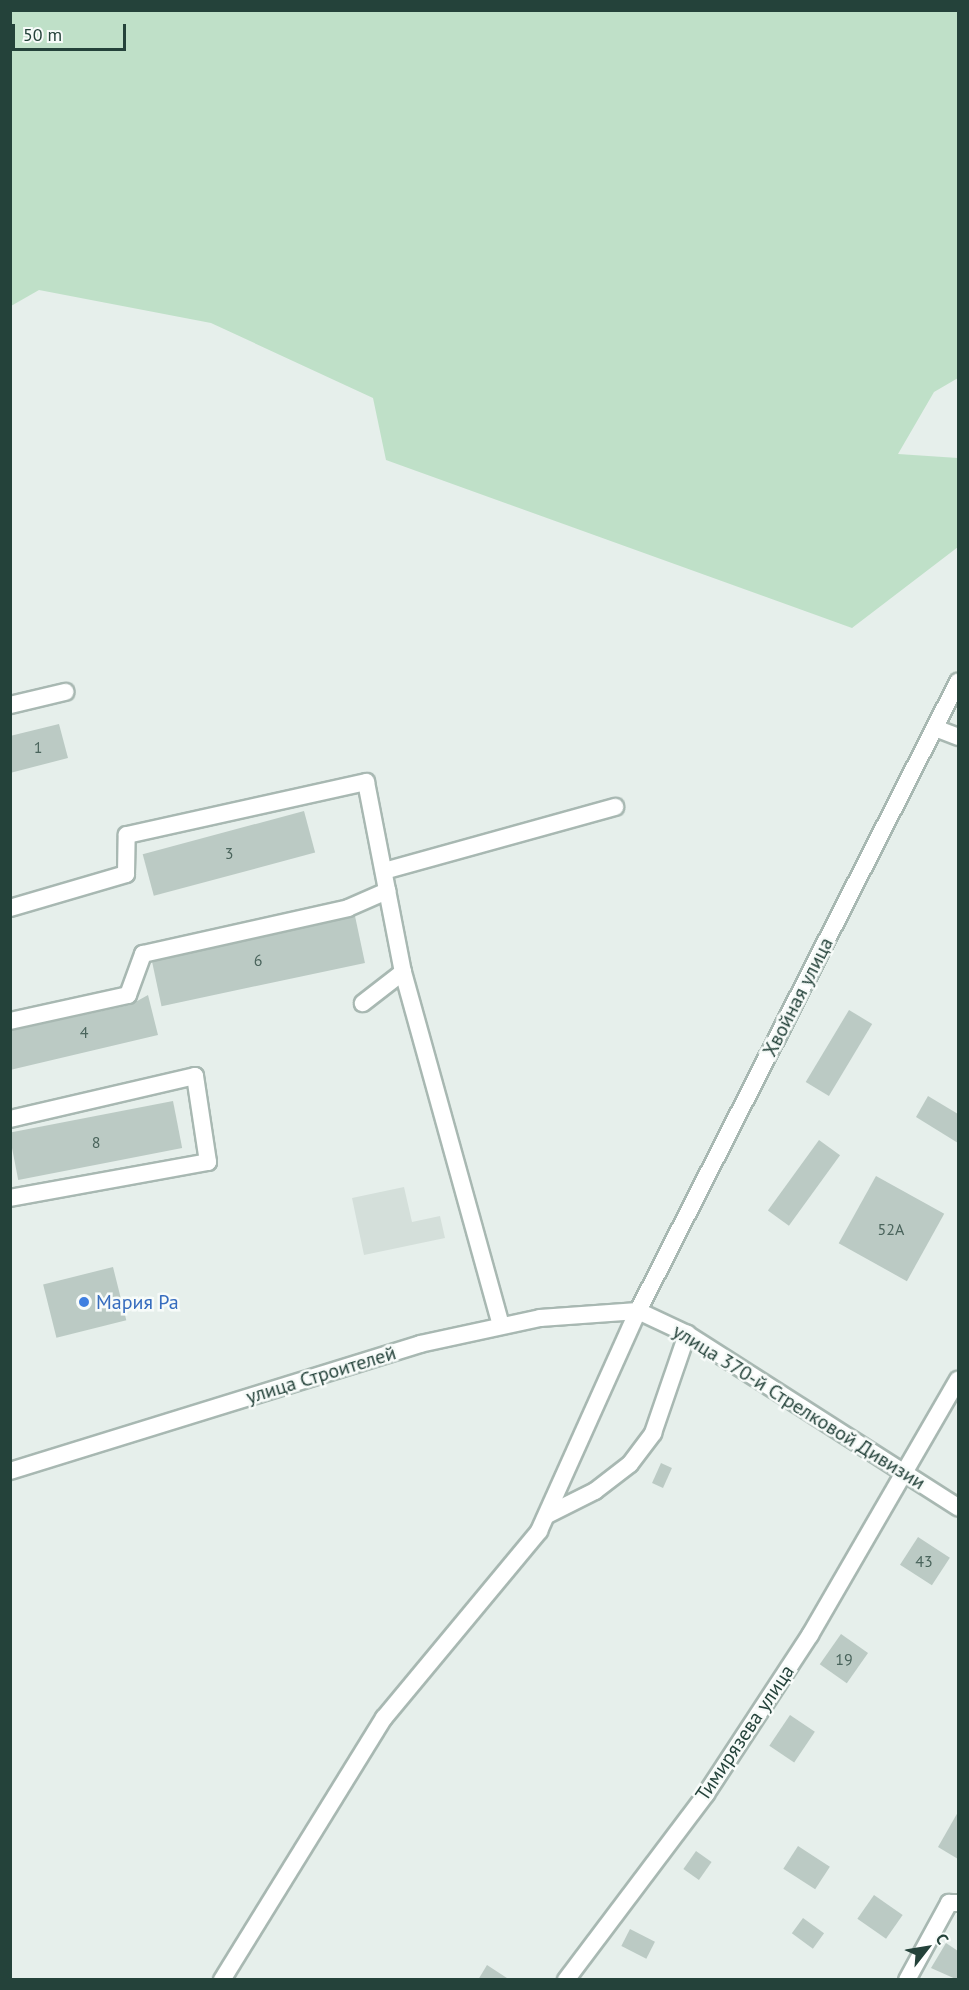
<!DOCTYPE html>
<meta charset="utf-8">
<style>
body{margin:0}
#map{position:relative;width:969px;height:1990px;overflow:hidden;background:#e6efeb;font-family:"PT Sans",sans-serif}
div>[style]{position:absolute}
.built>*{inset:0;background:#d4dfda}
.green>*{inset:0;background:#bfe0c8}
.building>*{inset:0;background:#bbcac4;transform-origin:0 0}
.roads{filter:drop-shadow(2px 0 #a8b8b2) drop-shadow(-2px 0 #a8b8b2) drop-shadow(0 2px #a8b8b2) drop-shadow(0 -2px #a8b8b2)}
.minor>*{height:16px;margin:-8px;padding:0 8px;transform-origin:8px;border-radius:8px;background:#fff}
.dots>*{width:16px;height:16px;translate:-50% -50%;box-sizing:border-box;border:3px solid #f7fbf9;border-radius:50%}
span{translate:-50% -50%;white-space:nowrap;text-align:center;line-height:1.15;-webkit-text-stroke:5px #f7fbf9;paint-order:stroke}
.number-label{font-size:16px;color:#4a645c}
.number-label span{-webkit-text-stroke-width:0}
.street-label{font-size:20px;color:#24423a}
.shop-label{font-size:20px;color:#366cbe}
.left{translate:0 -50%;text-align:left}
.frame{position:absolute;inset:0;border:12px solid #24423a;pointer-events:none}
.north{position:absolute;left:897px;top:1918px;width:60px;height:60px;-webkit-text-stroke:4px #f7fbf9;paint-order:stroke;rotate:59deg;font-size:16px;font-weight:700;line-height:24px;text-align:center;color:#24423a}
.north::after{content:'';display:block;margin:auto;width:21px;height:27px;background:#24423a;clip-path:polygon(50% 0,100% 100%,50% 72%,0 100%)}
.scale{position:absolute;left:12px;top:24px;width:114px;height:27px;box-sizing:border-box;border:3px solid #24423a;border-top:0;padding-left:8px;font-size:18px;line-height:21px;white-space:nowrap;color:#24423a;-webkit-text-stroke:4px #f7fbf9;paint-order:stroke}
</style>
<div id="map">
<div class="built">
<i style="clip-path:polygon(404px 1187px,412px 1222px,440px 1216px,445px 1238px,364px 1255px,352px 1198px)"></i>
</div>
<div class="green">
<i style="clip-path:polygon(11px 10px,958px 11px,958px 378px,934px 392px,898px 454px,958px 458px,958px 547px,852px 628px,386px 460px,373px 398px,211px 323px,39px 290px,11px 306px)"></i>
</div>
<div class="building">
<i style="clip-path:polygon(59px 724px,68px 758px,10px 773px,10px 736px)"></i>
<i style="left:304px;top:811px;width:43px;height:167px;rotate:75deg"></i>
<i style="left:355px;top:916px;width:48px;height:208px;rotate:78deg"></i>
<i style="clip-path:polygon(148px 995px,158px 1035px,10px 1070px,10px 1031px,130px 1005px)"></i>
<i style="left:849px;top:1010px;width:27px;height:84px;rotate:31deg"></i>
<i style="clip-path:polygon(928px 1096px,958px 1114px,958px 1143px,916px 1117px)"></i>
<i style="left:173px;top:1101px;width:48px;height:167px;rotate:79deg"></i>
<i style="left:819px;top:1140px;width:26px;height:87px;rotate:36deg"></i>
<i style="left:876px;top:1176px;width:78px;height:77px;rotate:29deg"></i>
<i style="left:113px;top:1267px;width:55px;height:72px;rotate:76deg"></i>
<i style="left:661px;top:1463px;width:12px;height:22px;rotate:24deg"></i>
<i style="left:918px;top:1537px;width:38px;height:33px;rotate:33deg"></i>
<i style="left:841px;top:1634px;width:33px;height:37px;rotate:35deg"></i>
<i style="left:790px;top:1715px;width:30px;height:37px;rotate:34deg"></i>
<i style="clip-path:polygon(958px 1812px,958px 1859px,938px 1847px)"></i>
<i style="left:798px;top:1846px;width:38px;height:27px;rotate:33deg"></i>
<i style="left:696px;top:1851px;width:19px;height:22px;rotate:35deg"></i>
<i style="left:874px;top:1895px;width:35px;height:29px;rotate:35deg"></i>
<i style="left:803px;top:1918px;width:26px;height:19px;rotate:36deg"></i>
<i style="left:630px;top:1929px;width:28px;height:19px;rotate:27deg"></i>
<i style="clip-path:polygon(946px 1943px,958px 1951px,958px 1980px,931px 1968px)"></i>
<i style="clip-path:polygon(487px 1965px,510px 1980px,478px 1980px)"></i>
</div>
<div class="roads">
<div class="minor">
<i style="left:10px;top:705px;width:57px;rotate:-13.3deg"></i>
<i style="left:935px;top:728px;width:25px;rotate:21deg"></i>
<i style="left:384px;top:871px;width:240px;rotate:-15.5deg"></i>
<i style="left:10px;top:908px;width:121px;rotate:-16.3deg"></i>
<i style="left:126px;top:874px;width:39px;rotate:-89deg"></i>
<i style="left:127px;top:835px;width:245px;rotate:-12.5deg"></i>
<i style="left:366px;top:782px;width:194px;rotate:79deg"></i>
<i style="left:403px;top:972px;width:51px;rotate:142.2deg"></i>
<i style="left:403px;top:972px;width:367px;rotate:74.5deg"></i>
<i style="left:10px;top:1021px;width:121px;rotate:-12.4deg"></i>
<i style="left:128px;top:995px;width:44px;rotate:-69.9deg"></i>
<i style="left:143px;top:954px;width:210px;rotate:-12.6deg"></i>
<i style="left:348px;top:908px;width:43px;rotate:-23.6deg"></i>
<i style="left:10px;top:1119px;width:190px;rotate:-13.1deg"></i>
<i style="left:195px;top:1076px;width:87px;rotate:81.4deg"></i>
<i style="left:208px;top:1162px;width:201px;rotate:169.7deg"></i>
<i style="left:638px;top:1311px;width:54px;rotate:25.1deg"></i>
<i style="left:687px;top:1334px;width:322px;rotate:32.6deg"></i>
<i style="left:10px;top:1471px;width:429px;rotate:-17.2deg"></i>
<i style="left:420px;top:1344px;width:123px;rotate:-12.2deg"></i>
<i style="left:540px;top:1318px;width:98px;rotate:-4.1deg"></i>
<i style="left:547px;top:1515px;width:54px;rotate:-26.6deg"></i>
<i style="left:595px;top:1491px;width:44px;rotate:-37.6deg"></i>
<i style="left:630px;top:1464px;width:39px;rotate:-53deg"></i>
<i style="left:653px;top:1433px;width:105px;rotate:-71deg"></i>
<i style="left:222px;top:1980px;width:308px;rotate:-58.3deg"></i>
<i style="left:384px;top:1718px;width:243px;rotate:-50.3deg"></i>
<i style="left:539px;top:1531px;width:241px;rotate:-65.8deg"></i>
<i style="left:638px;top:1311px;width:706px;rotate:-63.04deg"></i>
<i style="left:566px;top:1980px;width:233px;rotate:-53deg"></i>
<i style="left:706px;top:1794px;width:190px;rotate:-56.8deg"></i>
<i style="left:810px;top:1635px;width:295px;rotate:-59.9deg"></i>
<i style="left:907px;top:1980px;width:88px;rotate:-61.4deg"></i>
<i style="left:949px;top:1903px;width:9px"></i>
</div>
</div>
<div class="dots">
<i style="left:84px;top:1302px;background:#3f7fe0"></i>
</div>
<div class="number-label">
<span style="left:38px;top:747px">1</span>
<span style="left:229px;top:853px">3</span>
<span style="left:258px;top:960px">6</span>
<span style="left:84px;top:1032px">4</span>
<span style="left:96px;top:1142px">8</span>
<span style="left:891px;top:1229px">52А</span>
<span style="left:924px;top:1561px">43</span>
<span style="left:844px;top:1659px">19</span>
</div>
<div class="street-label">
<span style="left:798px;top:997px;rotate:-63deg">Хвойная улица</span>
<span style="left:321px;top:1375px;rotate:-17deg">улица Строителей</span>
<span style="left:799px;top:1407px;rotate:32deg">улица 370-й Стрелковой Дивизии</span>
<span style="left:745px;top:1733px;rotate:-56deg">Тимирязева улица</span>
</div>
<div class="shop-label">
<span class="left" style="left:96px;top:1302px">Мария Ра</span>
</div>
<div class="frame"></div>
<div class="north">С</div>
<div class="scale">50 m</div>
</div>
